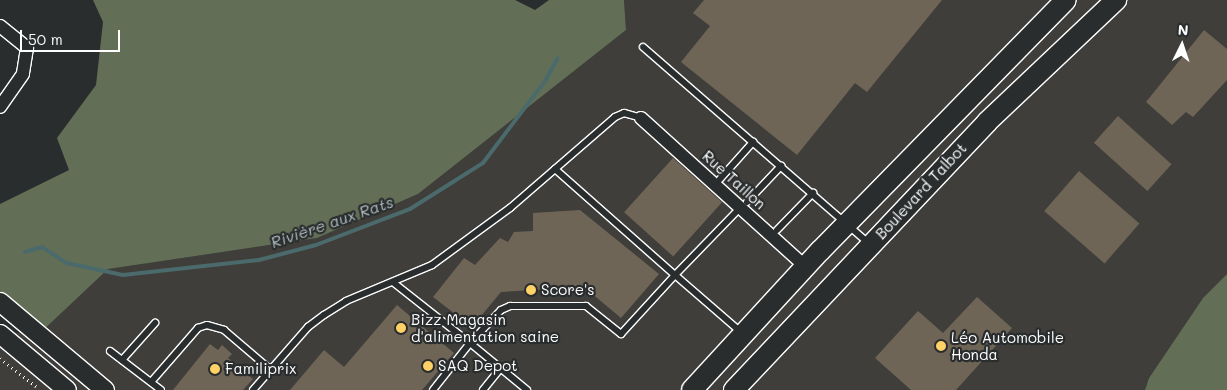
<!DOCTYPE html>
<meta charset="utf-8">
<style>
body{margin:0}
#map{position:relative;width:1227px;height:390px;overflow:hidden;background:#2a2d2e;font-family:Mali,sans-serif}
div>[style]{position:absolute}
.built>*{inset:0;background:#3f3e3a}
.green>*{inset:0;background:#626f56}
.stream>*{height:4px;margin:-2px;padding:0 2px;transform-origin:2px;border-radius:2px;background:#4b6a6c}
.building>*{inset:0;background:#6f6556;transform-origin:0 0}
.path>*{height:2.5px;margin-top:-1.25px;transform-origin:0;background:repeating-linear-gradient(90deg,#fff 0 1px,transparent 0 5px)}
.roads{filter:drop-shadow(1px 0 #fff) drop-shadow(-1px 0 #fff) drop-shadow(0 1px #fff) drop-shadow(0 -1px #fff)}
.lane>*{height:6px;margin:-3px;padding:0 3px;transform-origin:3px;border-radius:3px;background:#2a2d2e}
.street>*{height:12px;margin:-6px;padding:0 6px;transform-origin:6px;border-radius:6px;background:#2a2d2e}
.secondary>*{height:18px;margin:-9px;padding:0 9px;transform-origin:9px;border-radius:9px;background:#2a2d2e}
.primary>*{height:20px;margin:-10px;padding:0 10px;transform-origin:10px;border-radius:10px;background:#2a2d2e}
.dots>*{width:14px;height:14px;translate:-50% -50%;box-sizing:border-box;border:2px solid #2a2d2e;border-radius:50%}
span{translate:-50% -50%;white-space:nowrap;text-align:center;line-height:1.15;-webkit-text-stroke:4.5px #2a2d2e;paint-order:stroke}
.street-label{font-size:15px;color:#fff}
.poi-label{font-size:15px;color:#fff}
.left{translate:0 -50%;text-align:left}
.water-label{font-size:16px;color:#aebcbd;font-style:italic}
.north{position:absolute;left:1157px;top:20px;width:50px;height:50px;-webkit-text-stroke:4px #2a2d2e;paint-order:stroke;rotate:4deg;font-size:14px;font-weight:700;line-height:20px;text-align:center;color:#fff}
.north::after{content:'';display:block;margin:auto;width:18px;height:22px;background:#fff;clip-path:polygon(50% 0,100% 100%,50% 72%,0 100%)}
.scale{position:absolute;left:20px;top:30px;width:100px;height:22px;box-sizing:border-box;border:2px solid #fff;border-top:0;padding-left:6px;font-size:15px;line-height:18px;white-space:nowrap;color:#fff;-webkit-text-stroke:4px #2a2d2e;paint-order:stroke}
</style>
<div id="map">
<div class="built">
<i style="clip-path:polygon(624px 0,1227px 0,1227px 274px,1203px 298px,1149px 378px,1145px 390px,0 390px,0 332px,39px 334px,107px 269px,317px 238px,418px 194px,626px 30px)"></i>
</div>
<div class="green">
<i style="clip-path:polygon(93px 0,515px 0,535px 10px,549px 0,624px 0,626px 30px,418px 194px,317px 238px,108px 269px,39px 334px,0 302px,0 204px,69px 170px,57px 138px,96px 85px,103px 22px)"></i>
<i style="clip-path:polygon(1227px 274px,1227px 390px,1145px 390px,1149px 378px,1203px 298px)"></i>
</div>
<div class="stream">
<i style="left:25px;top:252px;width:18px;rotate:-16deg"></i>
<i style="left:42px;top:247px;width:30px;rotate:33deg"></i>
<i style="left:67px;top:263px;width:57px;rotate:12.1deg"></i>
<i style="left:123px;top:275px;width:137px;rotate:-6.3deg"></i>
<i style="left:259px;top:260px;width:59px;rotate:-14.7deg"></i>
<i style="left:316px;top:245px;width:101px;rotate:-21deg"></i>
<i style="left:410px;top:209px;width:86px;rotate:-32.2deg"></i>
<i style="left:483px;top:163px;width:103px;rotate:-52.9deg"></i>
<i style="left:545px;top:81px;width:26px;rotate:-61deg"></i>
</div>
<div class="building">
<i style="clip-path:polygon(704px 0,942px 0,867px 92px,855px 83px,797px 155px,681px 62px,710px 26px,693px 13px)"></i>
<i style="clip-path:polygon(1204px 30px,1227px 49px,1227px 80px,1193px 117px,1186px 112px,1172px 125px,1146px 102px)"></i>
<i style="left:1118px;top:116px;width:72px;height:36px;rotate:42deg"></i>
<i style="left:673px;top:158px;width:66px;height:73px;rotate:42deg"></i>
<i style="left:1079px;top:171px;width:80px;height:53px;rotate:41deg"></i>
<i style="clip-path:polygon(580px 210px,659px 274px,621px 318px,584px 287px,501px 292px,472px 327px,433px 297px,464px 258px,475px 265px,500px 238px,508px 242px,514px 232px,533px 231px,533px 213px)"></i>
<i style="clip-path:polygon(977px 297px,1012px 328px,956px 390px,911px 390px,875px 358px,918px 311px,943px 333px)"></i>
<i style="clip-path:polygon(397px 305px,454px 353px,422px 390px,290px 390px,324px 350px,344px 367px)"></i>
<i style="clip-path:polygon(210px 344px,218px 350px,222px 345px,232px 354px,228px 358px,253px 379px,243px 390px,173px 390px)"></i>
</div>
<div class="path">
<i style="left:0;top:358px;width:46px;rotate:37.9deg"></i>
</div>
<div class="roads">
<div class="lane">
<i style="left:643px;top:47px;width:301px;rotate:41deg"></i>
<i style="left:555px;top:169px;width:160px;rotate:41.5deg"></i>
<i style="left:675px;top:275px;width:93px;rotate:-45.9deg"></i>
<i style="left:720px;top:179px;width:50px;rotate:-48.3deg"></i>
<i style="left:747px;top:202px;width:50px;rotate:-46.6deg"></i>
<i style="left:777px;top:230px;width:52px;rotate:-45.8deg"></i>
<i style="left:394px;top:283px;width:97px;rotate:38.3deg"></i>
<i style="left:470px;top:343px;width:45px;rotate:-46.8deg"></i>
<i style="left:501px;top:310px;width:10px;rotate:-24deg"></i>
<i style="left:510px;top:306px;width:76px"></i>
<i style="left:586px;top:306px;width:45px;rotate:38.7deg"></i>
<i style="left:621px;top:334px;width:80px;rotate:-47.5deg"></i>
<i style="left:675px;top:275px;width:89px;rotate:40.9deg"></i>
<i style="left:110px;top:351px;width:64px;rotate:37.4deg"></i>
<i style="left:122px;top:360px;width:50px;rotate:-48.3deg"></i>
<i style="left:151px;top:382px;width:72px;rotate:-49deg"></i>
<i style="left:198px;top:328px;width:9px;rotate:-18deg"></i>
<i style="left:207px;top:325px;width:18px;rotate:16deg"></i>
<i style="left:224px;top:330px;width:62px;rotate:40.4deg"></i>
<i style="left:253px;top:390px;width:84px;rotate:-48.9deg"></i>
<i style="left:308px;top:327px;width:20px;rotate:-37deg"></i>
<i style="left:324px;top:315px;width:26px;rotate:-32deg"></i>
<i style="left:346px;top:301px;width:93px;rotate:-22.7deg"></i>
<i style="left:432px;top:265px;width:97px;rotate:-36.2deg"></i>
<i style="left:510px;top:208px;width:139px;rotate:-40.9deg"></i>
<i style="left:615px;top:117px;width:10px;rotate:-24deg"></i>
<i style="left:624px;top:113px;width:18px;rotate:16deg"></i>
<i style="left:433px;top:390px;width:60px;rotate:-51.8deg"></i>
<i style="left:470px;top:343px;width:74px;rotate:39.5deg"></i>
<i style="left:483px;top:390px;width:28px;rotate:-51deg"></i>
</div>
<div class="street">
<i style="left:0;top:26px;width:35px;rotate:39deg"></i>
<i style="left:27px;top:48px;width:26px;rotate:99deg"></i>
<i style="left:23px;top:74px;width:40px;rotate:124.9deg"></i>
<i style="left:641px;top:118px;width:222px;rotate:42.1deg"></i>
</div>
<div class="secondary">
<i style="left:0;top:302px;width:137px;rotate:40deg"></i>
<i style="left:0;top:334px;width:87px;rotate:39.9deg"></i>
</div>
<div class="primary">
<i style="left:692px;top:390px;width:189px;rotate:-47.4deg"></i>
<i style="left:820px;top:251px;width:351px;rotate:-45.6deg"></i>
<i style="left:734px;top:390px;width:369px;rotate:-46.6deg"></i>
<i style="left:987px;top:122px;width:178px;rotate:-43.4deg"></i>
</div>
</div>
<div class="dots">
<i style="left:531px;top:290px;background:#ffd166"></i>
<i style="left:401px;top:328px;background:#ffd166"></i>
<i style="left:941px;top:346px;background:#ffd166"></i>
<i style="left:428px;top:366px;background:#ffd166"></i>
<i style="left:215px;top:369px;background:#ffd166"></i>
</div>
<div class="street-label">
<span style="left:734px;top:180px;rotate:42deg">Rue Taillon</span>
<span style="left:921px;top:191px;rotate:-47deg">Boulevard Talbot</span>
</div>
<div class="poi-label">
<span class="left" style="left:541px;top:290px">Score's</span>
<span class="left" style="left:411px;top:328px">Bizz Magasin<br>d'alimentation saine</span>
<span class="left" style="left:951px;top:346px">Léo Automobile<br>Honda</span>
<span class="left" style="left:438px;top:366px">SAQ Depot</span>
<span class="left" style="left:225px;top:369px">Familiprix</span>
</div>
<div class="water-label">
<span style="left:332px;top:222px;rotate:-19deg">Rivière aux Rats</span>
</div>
<div class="north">N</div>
<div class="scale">50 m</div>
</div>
